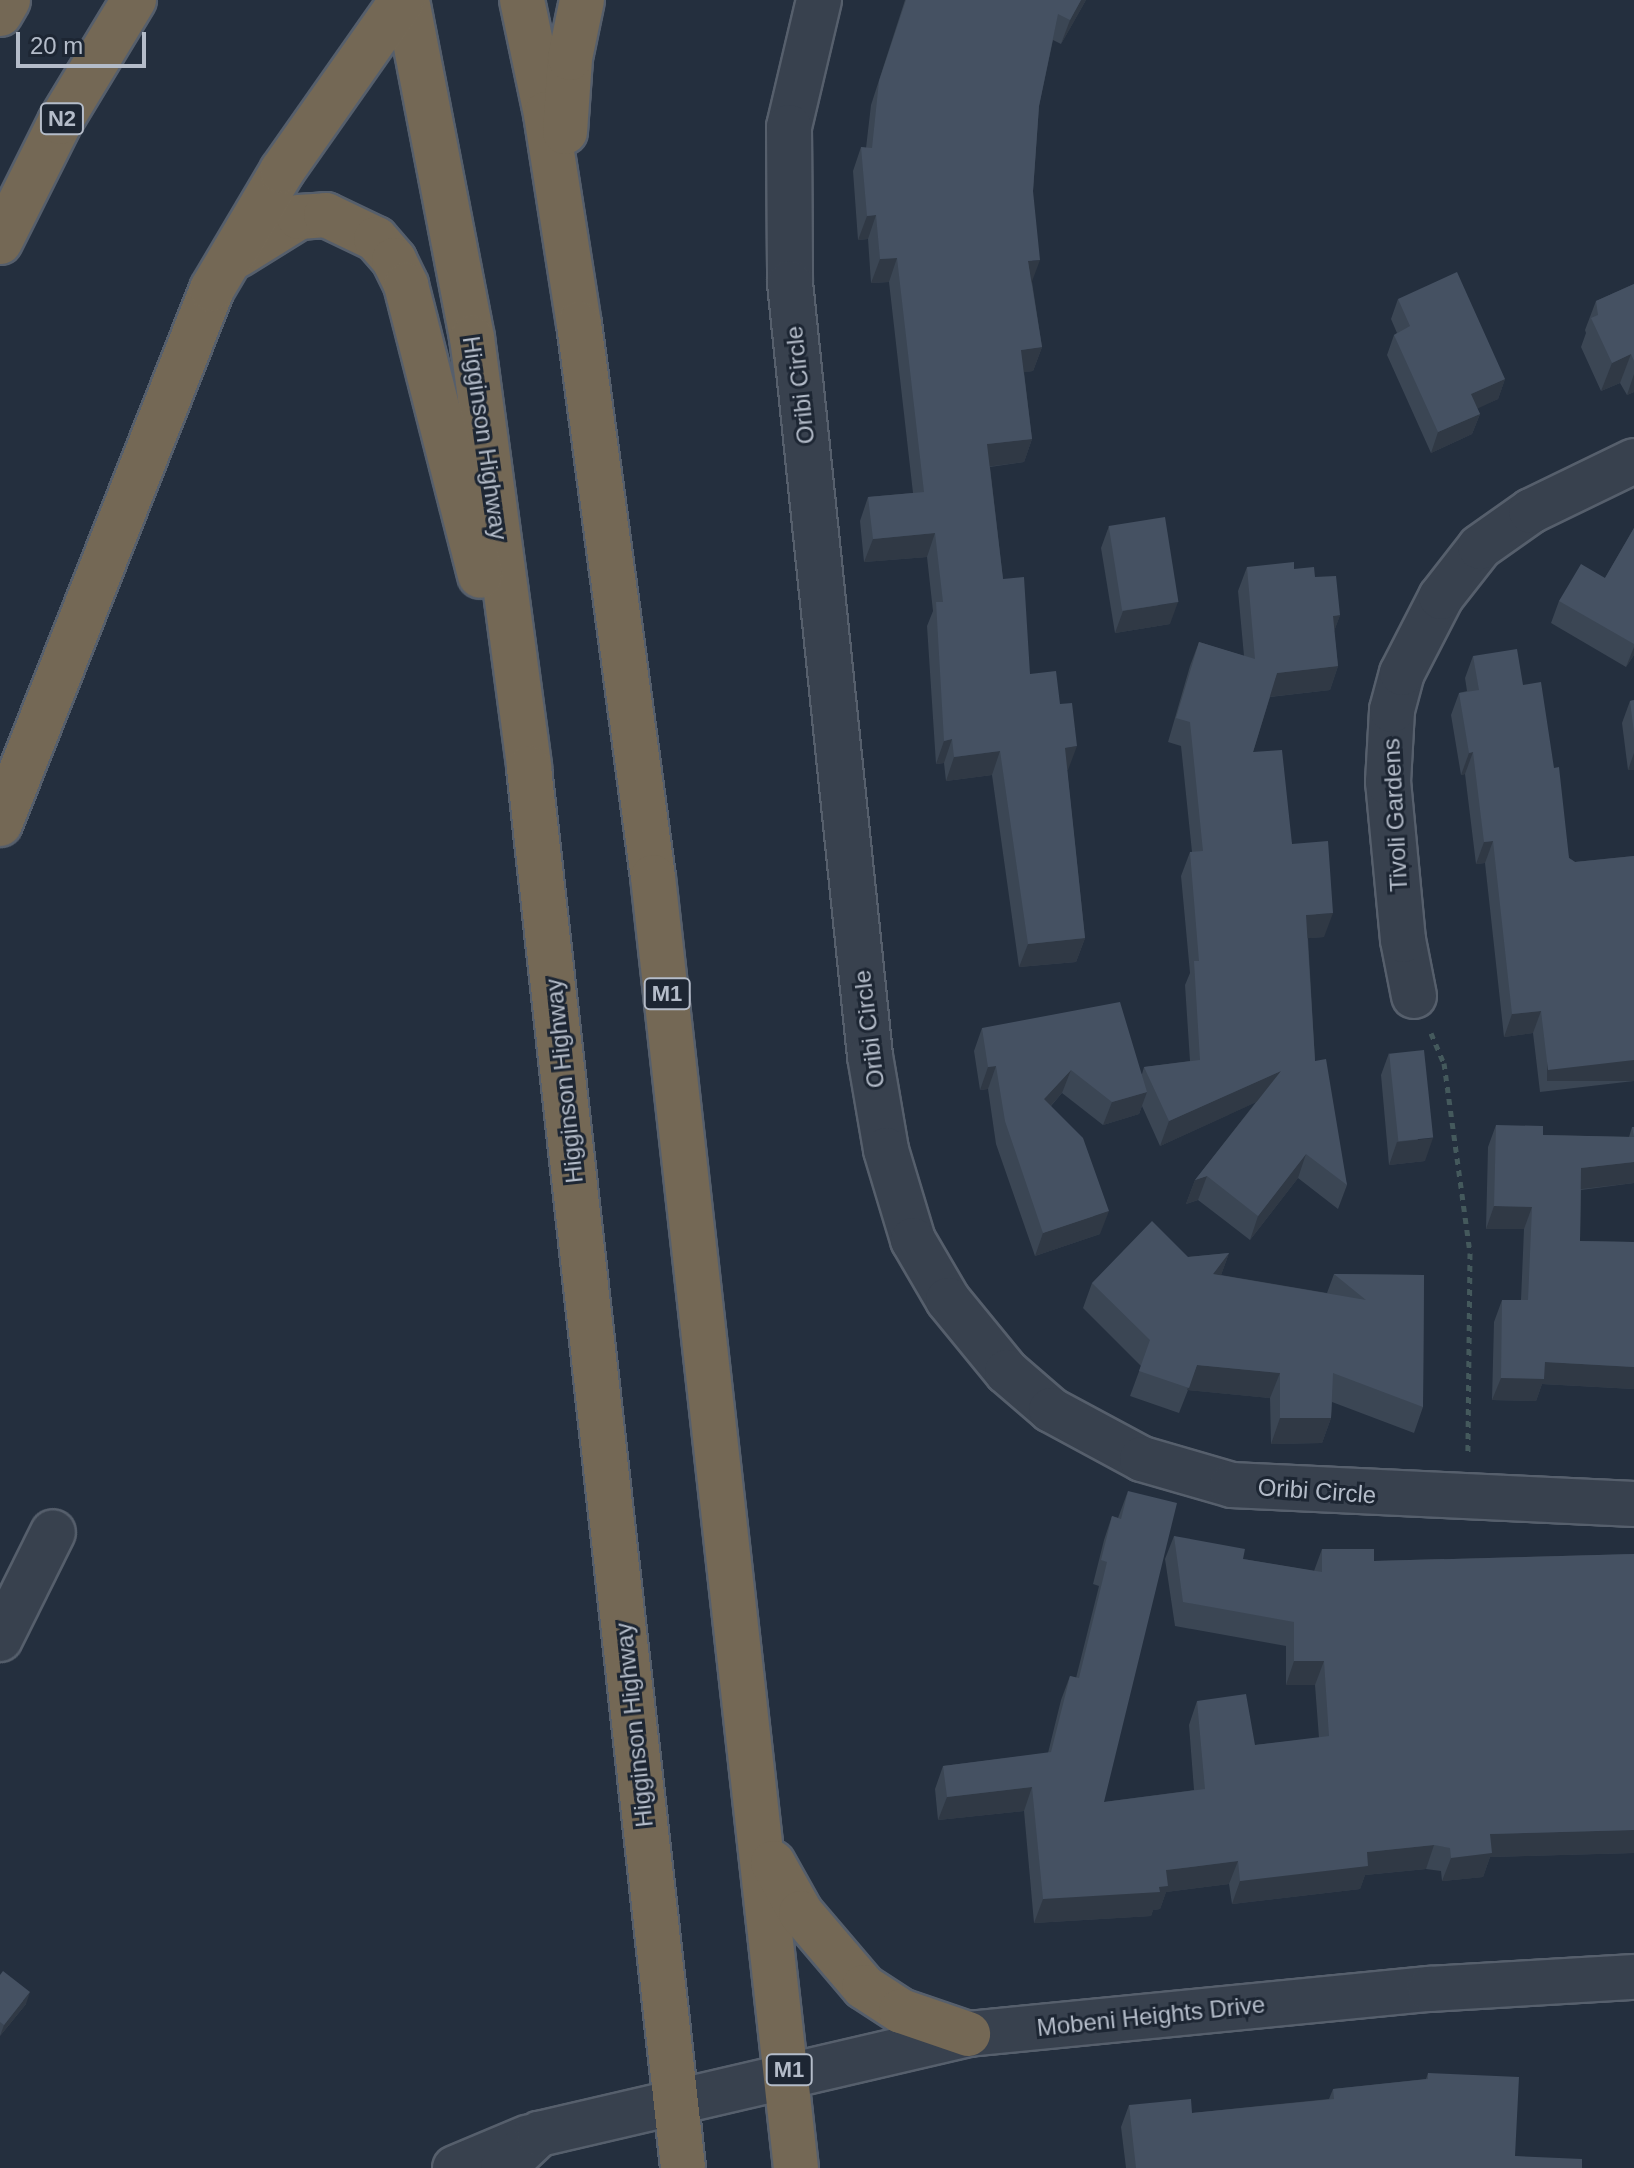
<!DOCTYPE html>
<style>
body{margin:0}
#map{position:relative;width:1634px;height:2168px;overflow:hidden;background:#242f3e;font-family:Arial,sans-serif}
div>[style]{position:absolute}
.path>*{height:5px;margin-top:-2.5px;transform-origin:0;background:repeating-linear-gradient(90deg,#44595c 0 6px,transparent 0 12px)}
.roads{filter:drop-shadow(2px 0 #565f6c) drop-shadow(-2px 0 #565f6c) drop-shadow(0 2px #565f6c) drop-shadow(0 -2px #565f6c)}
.minor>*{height:44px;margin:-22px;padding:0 22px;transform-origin:22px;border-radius:22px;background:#38414e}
.highway>*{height:44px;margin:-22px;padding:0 22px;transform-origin:22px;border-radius:22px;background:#746855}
.wall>*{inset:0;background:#3b4654}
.shaded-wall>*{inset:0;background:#303945;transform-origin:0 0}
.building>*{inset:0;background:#455162;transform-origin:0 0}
span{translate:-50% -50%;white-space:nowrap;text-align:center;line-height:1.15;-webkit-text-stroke:6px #1d2633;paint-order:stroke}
.shield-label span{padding:2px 6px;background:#1d2633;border:2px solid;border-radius:6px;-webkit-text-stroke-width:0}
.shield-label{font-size:22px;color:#b4bcc9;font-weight:700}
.street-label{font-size:24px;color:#b4bcc9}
.scale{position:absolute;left:16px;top:32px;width:130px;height:36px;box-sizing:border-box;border:4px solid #b4bcc9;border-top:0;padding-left:10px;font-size:24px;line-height:28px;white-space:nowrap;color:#b4bcc9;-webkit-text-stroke:6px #1d2633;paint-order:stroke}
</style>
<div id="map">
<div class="path">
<i style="left:1431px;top:1033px;width:33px;rotate:67deg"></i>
<i style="left:1444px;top:1063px;width:192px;rotate:82.2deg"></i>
<i style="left:1470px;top:1253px;width:202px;rotate:90.6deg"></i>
</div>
<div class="roads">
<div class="minor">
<i style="left:819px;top:0;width:130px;rotate:103.3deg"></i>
<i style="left:789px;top:127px;width:156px;rotate:89.6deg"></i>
<i style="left:790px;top:283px;width:777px;rotate:84.09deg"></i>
<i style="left:870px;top:1056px;width:95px;rotate:80.3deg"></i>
<i style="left:886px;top:1150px;width:94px;rotate:73.3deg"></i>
<i style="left:913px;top:1240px;width:69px;rotate:59.7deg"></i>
<i style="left:948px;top:1300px;width:93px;rotate:50.7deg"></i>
<i style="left:1007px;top:1372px;width:58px;rotate:40.8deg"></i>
<i style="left:1051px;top:1410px;width:103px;rotate:28.3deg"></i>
<i style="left:1142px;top:1459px;width:94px;rotate:16.1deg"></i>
<i style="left:1232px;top:1485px;width:402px;rotate:2.7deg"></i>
<i style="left:1414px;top:996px;width:57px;rotate:-101.1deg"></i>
<i style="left:1403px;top:940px;width:159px;rotate:-95.4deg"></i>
<i style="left:1388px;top:782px;width:72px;rotate:-86.8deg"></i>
<i style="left:1392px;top:710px;width:38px;rotate:-75deg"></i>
<i style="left:1402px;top:673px;width:85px;rotate:-62.8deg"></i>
<i style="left:1441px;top:597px;width:63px;rotate:-52deg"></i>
<i style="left:1480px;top:547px;width:62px;rotate:-35.2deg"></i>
<i style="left:1531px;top:511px;width:114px;rotate:-25.9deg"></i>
<i style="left:0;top:1639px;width:119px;rotate:-63.6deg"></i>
<i style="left:455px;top:2168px;width:80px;rotate:-22.7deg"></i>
<i style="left:503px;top:2168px;width:50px;rotate:-43.4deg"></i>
<i style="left:539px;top:2134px;width:441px;rotate:-13.1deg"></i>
<i style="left:968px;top:2034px;width:464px;rotate:-5.6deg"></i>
<i style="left:1430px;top:1989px;width:204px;rotate:-3.4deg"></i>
</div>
<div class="highway">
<i style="left:407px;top:0;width:344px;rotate:79.1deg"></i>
<i style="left:472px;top:338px;width:434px;rotate:82.4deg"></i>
<i style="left:529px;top:768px;width:1408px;rotate:83.72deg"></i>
<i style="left:522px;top:0;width:116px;rotate:78.1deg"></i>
<i style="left:546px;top:114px;width:213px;rotate:81.1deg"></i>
<i style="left:579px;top:324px;width:558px;rotate:82.38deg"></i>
<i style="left:653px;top:877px;width:1299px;rotate:83.68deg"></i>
<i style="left:0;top:14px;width:16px;rotate:-60deg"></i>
<i style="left:565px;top:132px;width:74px;rotate:-86.1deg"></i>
<i style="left:570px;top:58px;width:59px;rotate:-78.3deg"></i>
<i style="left:0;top:242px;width:134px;rotate:-63.4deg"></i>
<i style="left:60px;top:122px;width:143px;rotate:-58.8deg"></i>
<i style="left:238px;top:255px;width:72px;rotate:-31.9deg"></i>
<i style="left:299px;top:217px;width:27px;rotate:-4deg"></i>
<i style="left:326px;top:215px;width:55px;rotate:25.6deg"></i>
<i style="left:376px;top:239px;width:28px;rotate:49deg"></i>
<i style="left:394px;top:260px;width:28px;rotate:64deg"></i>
<i style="left:406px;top:285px;width:300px;rotate:75.7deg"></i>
<i style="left:0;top:824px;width:575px;rotate:-68.38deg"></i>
<i style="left:212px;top:289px;width:137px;rotate:-59.3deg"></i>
<i style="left:282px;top:171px;width:209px;rotate:-54.9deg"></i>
<i style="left:773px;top:1863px;width:57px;rotate:60.8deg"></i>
<i style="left:801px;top:1913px;width:97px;rotate:49.6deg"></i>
<i style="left:864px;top:1987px;width:44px;rotate:33deg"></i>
<i style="left:901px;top:2011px;width:71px;rotate:18.9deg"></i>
</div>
</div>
<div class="wall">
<i style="clip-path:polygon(905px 0,1086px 0,1061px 44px,1053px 40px,1039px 106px,1033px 191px,1032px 282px,1042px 347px,1033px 371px,1024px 372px,1032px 439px,1024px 462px,990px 467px,1003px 579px,1030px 674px,1068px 770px,1067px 770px,1085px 938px,1076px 962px,1019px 967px,992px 775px,946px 781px,944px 763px,936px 764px,927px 626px,933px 611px,927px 557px,864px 562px,860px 521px,868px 497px,913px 493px,889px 282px,871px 283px,868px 239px,858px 240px,853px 171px,861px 147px,866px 148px,871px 105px)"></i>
<i style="clip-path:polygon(1634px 284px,1634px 392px,1627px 395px,1620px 383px,1601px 391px,1581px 347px,1586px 333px,1585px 330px,1596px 301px)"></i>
<i style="clip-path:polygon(1398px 299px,1505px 379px,1498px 399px,1477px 408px,1480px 414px,1472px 434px,1431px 453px,1387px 355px,1394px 335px,1397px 333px,1391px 319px)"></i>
<i style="clip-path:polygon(1109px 526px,1170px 624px,1115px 633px,1101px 548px)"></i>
<i style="clip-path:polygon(1634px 528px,1634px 655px,1626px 667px,1551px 623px,1559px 601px,1605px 578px)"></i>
<i style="clip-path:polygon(1247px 567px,1294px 569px,1315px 577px,1340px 615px,1334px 631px,1338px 666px,1330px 690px,1270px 697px,1253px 752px,1292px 844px,1324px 937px,1308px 938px,1315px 1061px,1347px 1185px,1338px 1209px,1298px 1178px,1250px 1240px,1198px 1200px,1186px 1204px,1195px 1180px,1256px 1102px,1160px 1146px,1142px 1106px,1139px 1114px,1103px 1125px,1062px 1093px,1051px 1106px,1100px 1234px,1035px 1256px,996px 1144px,988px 1089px,980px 1090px,974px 1051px,982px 1028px,1142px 1074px,1144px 1067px,1190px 1061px,1185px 985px,1190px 973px,1181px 876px,1190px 852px,1192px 852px,1181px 746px,1168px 742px,1190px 666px,1199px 642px,1244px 656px,1238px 591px)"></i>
<i style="clip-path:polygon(1473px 656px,1523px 685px,1569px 858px,1575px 862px,1634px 856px,1634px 1081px,1540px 1092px,1533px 1033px,1504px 1037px,1485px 863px,1476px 864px,1465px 774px,1461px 775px,1451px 715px,1459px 693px,1467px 691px,1465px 678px)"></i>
<i style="clip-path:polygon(1634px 700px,1634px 770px,1628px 770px,1622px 723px,1630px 701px)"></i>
<i style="clip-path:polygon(1389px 1053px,1425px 1161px,1389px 1165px,1381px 1075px)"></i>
<i style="clip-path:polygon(1496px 1125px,1543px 1135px,1629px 1137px,1632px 1127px,1634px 1127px,1634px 1183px,1581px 1190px,1580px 1241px,1634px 1242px,1634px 1389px,1542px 1384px,1536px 1401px,1492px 1400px,1494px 1322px,1502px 1300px,1521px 1300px,1524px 1229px,1486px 1229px,1488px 1147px)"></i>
<i style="clip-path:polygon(1229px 1253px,1221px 1275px,1327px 1293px,1334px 1274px,1424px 1275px,1423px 1407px,1414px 1433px,1332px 1402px,1331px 1418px,1322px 1443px,1271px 1444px,1270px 1398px,1188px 1390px,1179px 1413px,1130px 1396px,1141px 1366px,1083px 1308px,1092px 1283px,1188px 1257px)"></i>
<i style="clip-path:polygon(1128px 1491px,1104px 1802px,1194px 1790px,1189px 1725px,1197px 1701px,1255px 1745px,1319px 1738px,1315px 1685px,1286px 1685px,1286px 1646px,1175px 1626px,1165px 1559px,1174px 1536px,1243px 1559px,1314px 1571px,1322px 1549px,1374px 1561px,1634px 1554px,1634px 1853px,1490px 1857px,1483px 1877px,1442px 1881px,1441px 1871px,1426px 1869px,1365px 1875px,1360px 1889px,1232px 1904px,1229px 1884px,1166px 1892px,1160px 1909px,1153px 1910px,1151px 1916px,1034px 1923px,1024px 1811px,938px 1820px,935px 1789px,943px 1766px,1048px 1753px,1061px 1700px,1070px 1676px,1076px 1678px,1099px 1586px,1093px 1584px,1104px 1540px,1112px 1516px,1118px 1518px)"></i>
<i style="clip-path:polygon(0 1975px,26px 2004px,0 2036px)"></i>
<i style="clip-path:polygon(1428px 2073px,1515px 2156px,1582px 2168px,1126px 2168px,1121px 2127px,1129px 2105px,1192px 2113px,1329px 2099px,1333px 2089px,1426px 2079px)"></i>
</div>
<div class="shaded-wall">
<i style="clip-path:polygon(1081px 0,1086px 0,1061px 44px,1070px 20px)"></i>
<i style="clip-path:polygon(876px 215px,868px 239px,858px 240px,867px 216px)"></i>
<i style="clip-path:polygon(897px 258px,889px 282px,871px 283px,880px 259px)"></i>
<i style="clip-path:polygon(1040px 260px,1031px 284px,1028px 261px)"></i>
<i style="clip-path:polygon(1042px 347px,1033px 371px,1012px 374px,1021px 350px)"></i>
<i style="clip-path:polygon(1631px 354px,1620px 383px,1601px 391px,1612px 363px)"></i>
<i style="clip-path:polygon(1634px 374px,1634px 392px,1627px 395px)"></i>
<i style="clip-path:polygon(1505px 379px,1498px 399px,1464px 415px,1471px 394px)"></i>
<i style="clip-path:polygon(1480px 414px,1472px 434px,1431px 453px,1438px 432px)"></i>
<i style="clip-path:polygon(1032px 439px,1024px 462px,978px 468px,987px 444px)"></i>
<i style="clip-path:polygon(935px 533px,927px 557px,864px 562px,873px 539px)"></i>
<i style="clip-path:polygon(1178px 602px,1170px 624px,1115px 633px,1123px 611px)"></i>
<i style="clip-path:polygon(1340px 615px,1331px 640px,1333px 616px)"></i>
<i style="clip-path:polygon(1634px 647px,1634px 655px,1626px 667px)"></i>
<i style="clip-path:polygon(1338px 666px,1330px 690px,1268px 697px,1277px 673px)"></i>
<i style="clip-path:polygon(952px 739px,944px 763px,936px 764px,944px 741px)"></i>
<i style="clip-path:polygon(1077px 746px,1068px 770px,1056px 771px,1065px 748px)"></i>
<i style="clip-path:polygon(1000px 751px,992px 775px,946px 781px,954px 757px)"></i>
<i style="clip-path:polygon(1473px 752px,1465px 774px,1461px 775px,1469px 753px)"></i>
<i style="clip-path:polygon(1634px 753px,1634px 770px,1628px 770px)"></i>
<i style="clip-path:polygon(1493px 841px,1485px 863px,1476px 864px,1484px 842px)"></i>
<i style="clip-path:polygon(1333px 913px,1324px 937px,1297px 939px,1306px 915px)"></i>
<i style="clip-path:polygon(1085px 938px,1076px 962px,1019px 967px,1028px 944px)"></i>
<i style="clip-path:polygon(1541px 1011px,1533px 1033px,1504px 1037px,1512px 1014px)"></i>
<i style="left:1634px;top:1060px;width:21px;height:87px;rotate:90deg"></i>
<i style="clip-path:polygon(996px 1066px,988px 1089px,980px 1090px,988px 1067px)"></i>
<i style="clip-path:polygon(1071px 1070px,1062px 1093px,1036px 1122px,1044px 1099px)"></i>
<i style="clip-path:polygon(1281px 1071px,1272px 1095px,1160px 1146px,1169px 1121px)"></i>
<i style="clip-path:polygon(1147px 1092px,1139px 1114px,1103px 1125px,1112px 1102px)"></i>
<i style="clip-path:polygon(1433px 1138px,1425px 1161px,1389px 1165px,1397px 1142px)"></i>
<i style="clip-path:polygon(1306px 1154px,1298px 1178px,1250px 1240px,1258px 1216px)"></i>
<i style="clip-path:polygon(1634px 1162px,1634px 1183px,1573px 1190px,1581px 1168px)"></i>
<i style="clip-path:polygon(1207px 1176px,1198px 1200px,1186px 1204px,1195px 1180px)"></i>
<i style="clip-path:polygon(1494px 1206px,1532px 1207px,1524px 1229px,1486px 1229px)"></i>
<i style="clip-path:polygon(1109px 1211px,1100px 1234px,1035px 1256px,1043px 1233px)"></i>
<i style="clip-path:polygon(1229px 1253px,1220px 1278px,1213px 1274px)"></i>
<i style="clip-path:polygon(1545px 1362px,1634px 1367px,1634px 1389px,1542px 1384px,1536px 1401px,1492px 1400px,1501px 1378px)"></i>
<i style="clip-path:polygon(1197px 1365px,1280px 1373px,1270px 1398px,1187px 1390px)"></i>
<i style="clip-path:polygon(1280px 1418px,1331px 1418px,1322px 1443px,1271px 1444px)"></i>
<i style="clip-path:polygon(1294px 1661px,1324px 1661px,1315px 1685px,1286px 1685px)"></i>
<i style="clip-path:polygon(1032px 1787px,1024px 1811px,938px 1820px,947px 1797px)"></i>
<i style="clip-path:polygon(1634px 1830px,1634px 1853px,1490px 1857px,1483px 1877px,1442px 1881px,1451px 1858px,1490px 1834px)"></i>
<i style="clip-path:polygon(1434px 1845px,1426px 1869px,1365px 1875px,1360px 1889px,1232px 1904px,1240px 1881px,1367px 1852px)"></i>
<i style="clip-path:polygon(1238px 1861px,1229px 1884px,1166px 1892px,1160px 1909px,1153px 1910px,1151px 1916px,1034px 1923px,1043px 1899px,1166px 1870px)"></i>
<i style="clip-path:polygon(30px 1992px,26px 2004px,0 2036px,4px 2025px)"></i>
</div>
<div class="building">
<i style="clip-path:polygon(906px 0,1081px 0,1070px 20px,1058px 14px,1039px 106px,1033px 191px,1040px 260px,1028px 261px,1042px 347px,1021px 350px,1032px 439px,987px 444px,1003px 579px,1024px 577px,1030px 674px,1056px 671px,1060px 704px,1072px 703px,1077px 746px,1065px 748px,1085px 938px,1028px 944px,1000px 751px,954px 757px,952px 739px,944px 741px,936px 602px,943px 602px,935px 533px,873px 539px,868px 497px,924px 492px,897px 258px,880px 259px,876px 215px,867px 216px,861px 147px,872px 148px,879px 81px)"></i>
<i style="clip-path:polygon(1457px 272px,1505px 379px,1471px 394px,1480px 414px,1438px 432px,1394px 335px,1410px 326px,1398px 299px)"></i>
<i style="clip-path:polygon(1634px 284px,1634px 361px,1631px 354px,1612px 363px,1591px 318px,1598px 315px,1596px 301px)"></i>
<i style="left:1165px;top:517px;width:86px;height:57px;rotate:81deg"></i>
<i style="clip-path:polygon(1634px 528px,1634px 644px,1559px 601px,1581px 564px,1605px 578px)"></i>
<i style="clip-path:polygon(1294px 562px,1294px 569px,1314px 567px,1315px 577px,1336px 576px,1340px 615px,1333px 616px,1338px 666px,1277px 673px,1253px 752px,1282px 750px,1292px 844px,1328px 841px,1333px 913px,1306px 915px,1315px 1061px,1326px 1059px,1347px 1185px,1306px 1154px,1258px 1216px,1207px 1176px,1195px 1180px,1281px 1071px,1169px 1121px,1144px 1067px,1200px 1060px,1194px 961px,1199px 961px,1190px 852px,1203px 851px,1190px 722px,1176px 718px,1199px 642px,1255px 659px,1247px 567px)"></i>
<i style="clip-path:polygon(1517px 649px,1523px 685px,1541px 682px,1554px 768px,1559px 767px,1569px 858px,1575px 862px,1634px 856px,1634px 1060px,1548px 1070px,1541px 1011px,1512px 1014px,1493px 841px,1484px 842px,1473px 752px,1469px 753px,1459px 693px,1479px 690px,1473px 656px)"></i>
<i style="clip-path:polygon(1634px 700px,1634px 733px,1630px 701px)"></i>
<i style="clip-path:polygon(1120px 1002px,1147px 1092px,1112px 1102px,1071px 1070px,1044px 1099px,1083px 1138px,1109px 1211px,1043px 1233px,1005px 1121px,996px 1066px,988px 1067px,982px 1028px)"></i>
<i style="left:1424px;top:1050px;width:88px;height:35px;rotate:84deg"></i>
<i style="clip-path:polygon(1496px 1125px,1543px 1126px,1543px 1135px,1634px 1137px,1632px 1127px,1634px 1127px,1634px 1162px,1581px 1168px,1580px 1241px,1634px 1242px,1634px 1367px,1545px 1362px,1544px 1379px,1501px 1378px,1502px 1300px,1528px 1300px,1532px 1207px,1494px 1206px)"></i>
<i style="clip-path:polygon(1152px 1221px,1188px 1257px,1229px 1253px,1213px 1274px,1366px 1300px,1334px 1274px,1424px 1275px,1423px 1407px,1333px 1373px,1331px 1418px,1280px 1418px,1280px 1373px,1197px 1365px,1189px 1388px,1139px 1371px,1150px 1340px,1092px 1283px)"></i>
<i style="clip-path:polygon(1128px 1491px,1177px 1503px,1104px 1802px,1205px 1789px,1197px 1701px,1246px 1694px,1255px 1745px,1329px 1736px,1324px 1661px,1294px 1661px,1294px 1622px,1183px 1602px,1174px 1536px,1245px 1549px,1243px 1559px,1322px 1572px,1322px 1549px,1374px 1549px,1374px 1561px,1634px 1554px,1634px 1830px,1490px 1834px,1492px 1853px,1451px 1858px,1450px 1848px,1434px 1845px,1367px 1852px,1368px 1866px,1240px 1881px,1238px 1861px,1166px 1870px,1168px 1886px,1159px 1887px,1160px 1892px,1043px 1899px,1032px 1787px,947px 1797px,943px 1766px,1051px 1752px,1070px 1676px,1079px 1678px,1107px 1562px,1101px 1560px,1112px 1516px,1121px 1519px)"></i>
<i style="clip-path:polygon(3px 1971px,30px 1992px,4px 2025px,0 2022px,0 1975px)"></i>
<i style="clip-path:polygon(1428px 2073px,1519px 2077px,1515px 2156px,1582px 2159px,1582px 2168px,1136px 2168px,1129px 2105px,1191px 2099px,1192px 2113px,1334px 2099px,1333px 2089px,1428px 2079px)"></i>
</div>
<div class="shield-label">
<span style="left:62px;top:119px">N2</span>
<span style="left:667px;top:994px">M1</span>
<span style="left:789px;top:2070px">M1</span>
</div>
<div class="street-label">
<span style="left:800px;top:385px;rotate:-96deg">Oribi Circle</span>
<span style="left:485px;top:438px;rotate:82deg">Higginson Highway</span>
<span style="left:1395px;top:815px;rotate:-93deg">Tivoli Gardens</span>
<span style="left:869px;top:1029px;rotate:-97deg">Oribi Circle</span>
<span style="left:564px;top:1081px;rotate:-96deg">Higginson Highway</span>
<span style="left:1317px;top:1491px;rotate:4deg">Oribi Circle</span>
<span style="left:634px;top:1725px;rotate:-96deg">Higginson Highway</span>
<span style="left:1151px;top:2016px;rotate:-6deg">Mobeni Heights Drive</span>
</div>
<div class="scale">20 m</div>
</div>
